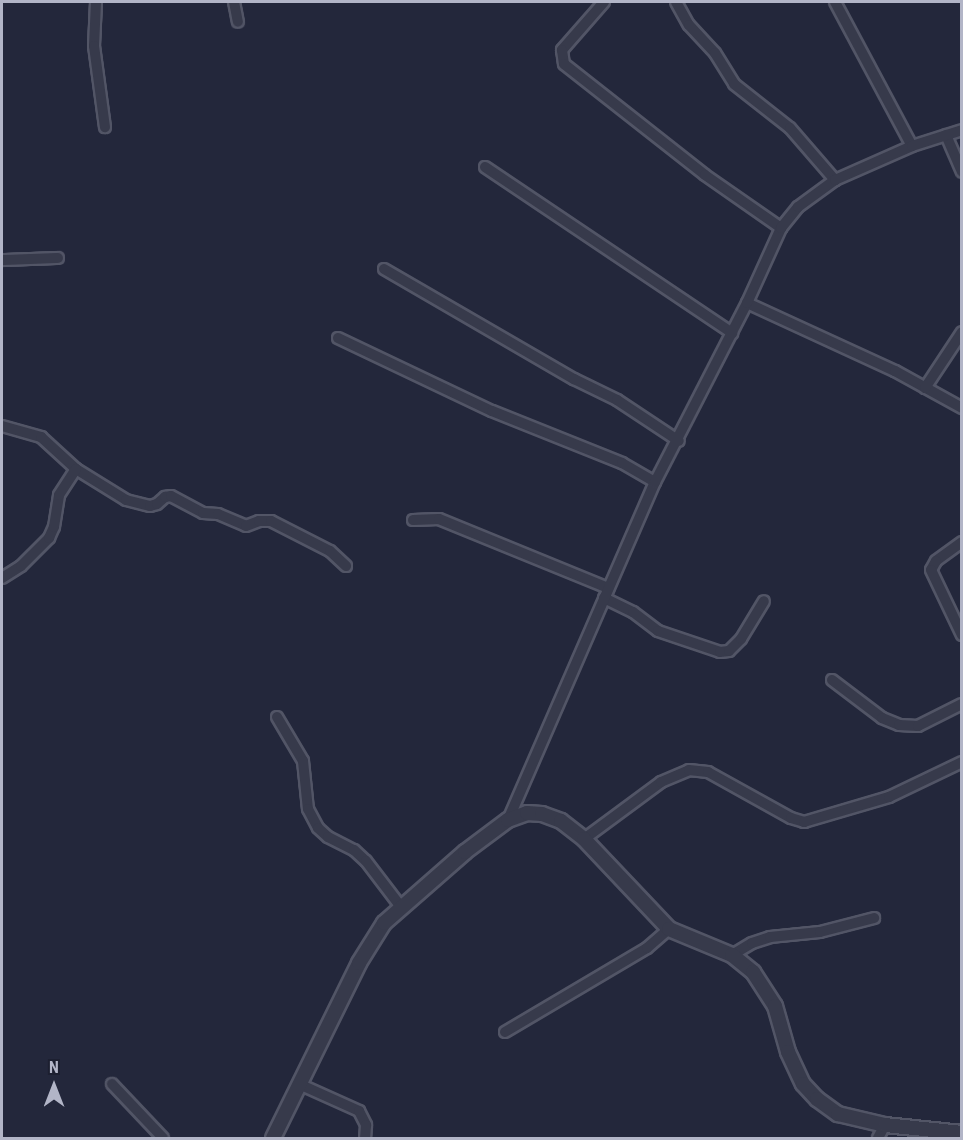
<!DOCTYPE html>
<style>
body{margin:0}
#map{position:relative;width:963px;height:1140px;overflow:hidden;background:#23273b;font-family:"Roboto Condensed",sans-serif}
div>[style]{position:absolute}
.roads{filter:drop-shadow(2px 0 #525566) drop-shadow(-2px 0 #525566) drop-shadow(0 2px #525566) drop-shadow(0 -2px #525566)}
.minor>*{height:10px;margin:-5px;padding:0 5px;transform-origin:5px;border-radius:5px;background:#373a4b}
.tertiary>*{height:14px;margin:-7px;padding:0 7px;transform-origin:7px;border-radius:7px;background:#373a4b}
span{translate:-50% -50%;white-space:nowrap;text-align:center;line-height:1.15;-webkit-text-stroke:4.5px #1c1f30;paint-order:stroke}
.frame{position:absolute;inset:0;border:3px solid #b2b5c7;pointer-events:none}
.north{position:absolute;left:24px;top:1056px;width:60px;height:60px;-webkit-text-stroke:4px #1c1f30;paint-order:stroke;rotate:0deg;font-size:16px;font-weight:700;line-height:24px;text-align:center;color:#b2b5c7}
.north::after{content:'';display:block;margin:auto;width:21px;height:27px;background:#b2b5c7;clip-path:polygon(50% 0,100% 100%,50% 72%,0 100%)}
</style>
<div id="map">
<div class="roads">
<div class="minor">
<i style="left:96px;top:2px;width:44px;rotate:92.6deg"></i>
<i style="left:94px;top:46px;width:82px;rotate:82.3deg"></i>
<i style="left:234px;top:2px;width:20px;rotate:79deg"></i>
<i style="left:604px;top:2px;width:64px;rotate:131.2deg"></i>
<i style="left:562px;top:50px;width:14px;rotate:82deg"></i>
<i style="left:564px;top:64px;width:179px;rotate:38.2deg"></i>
<i style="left:705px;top:175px;width:93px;rotate:34.9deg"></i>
<i style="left:676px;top:2px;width:26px;rotate:61deg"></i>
<i style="left:689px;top:25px;width:38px;rotate:47deg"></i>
<i style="left:715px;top:53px;width:36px;rotate:58deg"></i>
<i style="left:734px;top:84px;width:71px;rotate:38.2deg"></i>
<i style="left:790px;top:128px;width:69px;rotate:49.1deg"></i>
<i style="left:835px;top:2px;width:163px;rotate:61.9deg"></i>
<i style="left:946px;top:135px;width:40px;rotate:66.6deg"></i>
<i style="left:485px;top:167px;width:298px;rotate:33.9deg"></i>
<i style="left:2px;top:260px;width:56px;rotate:-2deg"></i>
<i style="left:384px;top:269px;width:220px;rotate:30.1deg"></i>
<i style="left:574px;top:379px;width:48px;rotate:26deg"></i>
<i style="left:617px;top:400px;width:74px;rotate:33.5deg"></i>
<i style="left:747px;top:303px;width:163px;rotate:24.7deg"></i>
<i style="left:895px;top:371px;width:77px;rotate:28.9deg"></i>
<i style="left:338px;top:338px;width:170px;rotate:25.4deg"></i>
<i style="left:492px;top:411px;width:140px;rotate:21.8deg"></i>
<i style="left:622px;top:463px;width:38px;rotate:30deg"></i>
<i style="left:925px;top:388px;width:67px;rotate:-56.5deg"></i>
<i style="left:2px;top:426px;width:41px;rotate:15.8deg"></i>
<i style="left:41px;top:437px;width:47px;rotate:42.4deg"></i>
<i style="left:76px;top:469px;width:59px;rotate:31.8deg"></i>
<i style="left:126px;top:500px;width:25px;rotate:14deg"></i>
<i style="left:150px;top:506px;width:7px;rotate:-16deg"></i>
<i style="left:157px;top:504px;width:11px;rotate:-41deg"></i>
<i style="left:165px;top:497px;width:6px;rotate:-9deg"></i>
<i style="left:171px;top:496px;width:36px;rotate:28deg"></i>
<i style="left:203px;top:513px;width:15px;rotate:4deg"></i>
<i style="left:218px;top:514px;width:30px;rotate:23deg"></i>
<i style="left:246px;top:526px;width:14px;rotate:-21deg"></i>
<i style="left:259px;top:521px;width:12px"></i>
<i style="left:271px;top:521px;width:66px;rotate:27deg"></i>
<i style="left:330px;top:551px;width:22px;rotate:43deg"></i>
<i style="left:413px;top:520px;width:26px;rotate:-2deg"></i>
<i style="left:439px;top:519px;width:183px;rotate:22.2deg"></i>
<i style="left:962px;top:542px;width:32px;rotate:144deg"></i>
<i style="left:936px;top:561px;width:10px;rotate:119deg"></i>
<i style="left:931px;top:570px;width:72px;rotate:64.5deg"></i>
<i style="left:2px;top:578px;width:22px;rotate:-32deg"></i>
<i style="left:21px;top:566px;width:40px;rotate:-45deg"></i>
<i style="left:49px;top:538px;width:12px;rotate:-66deg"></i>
<i style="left:54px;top:527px;width:32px;rotate:-81deg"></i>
<i style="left:59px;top:495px;width:31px;rotate:-57deg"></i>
<i style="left:604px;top:598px;width:32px;rotate:26deg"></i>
<i style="left:633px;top:612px;width:31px;rotate:37deg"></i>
<i style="left:658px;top:631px;width:65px;rotate:18.7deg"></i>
<i style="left:720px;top:652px;width:9px;rotate:-6deg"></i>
<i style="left:729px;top:651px;width:17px;rotate:-45deg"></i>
<i style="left:741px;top:639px;width:44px;rotate:-58.8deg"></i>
<i style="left:832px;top:680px;width:63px;rotate:37.2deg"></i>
<i style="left:882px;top:718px;width:18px;rotate:22deg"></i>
<i style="left:899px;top:725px;width:19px;rotate:3deg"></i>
<i style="left:918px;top:726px;width:49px;rotate:-26.6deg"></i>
<i style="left:277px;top:717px;width:51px;rotate:59.4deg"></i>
<i style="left:303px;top:761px;width:48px;rotate:84.1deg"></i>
<i style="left:308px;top:809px;width:21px;rotate:62deg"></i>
<i style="left:318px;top:828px;width:13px;rotate:42deg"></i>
<i style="left:328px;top:837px;width:29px;rotate:27deg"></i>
<i style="left:354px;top:850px;width:16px;rotate:43deg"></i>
<i style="left:366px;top:861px;width:58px;rotate:52.7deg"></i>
<i style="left:508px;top:820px;width:369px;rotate:-66.5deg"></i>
<i style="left:655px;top:482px;width:201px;rotate:-62.8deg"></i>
<i style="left:747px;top:303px;width:82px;rotate:-65.6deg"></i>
<i style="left:781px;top:228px;width:27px;rotate:-51deg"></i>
<i style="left:798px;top:207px;width:46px;rotate:-36.1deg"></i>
<i style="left:835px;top:180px;width:84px;rotate:-23.8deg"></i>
<i style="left:912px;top:146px;width:52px;rotate:-17.7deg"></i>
<i style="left:584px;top:839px;width:96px;rotate:-36.5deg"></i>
<i style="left:661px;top:782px;width:30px;rotate:-23deg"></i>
<i style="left:689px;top:770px;width:19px;rotate:6deg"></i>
<i style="left:708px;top:772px;width:95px;rotate:29deg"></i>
<i style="left:791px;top:818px;width:14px;rotate:17deg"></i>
<i style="left:804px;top:822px;width:89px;rotate:-16.4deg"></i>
<i style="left:889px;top:797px;width:81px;rotate:-25.6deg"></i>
<i style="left:732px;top:955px;width:23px;rotate:-31deg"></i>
<i style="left:752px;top:943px;width:19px;rotate:-18deg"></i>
<i style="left:770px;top:937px;width:50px;rotate:-5.7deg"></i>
<i style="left:820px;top:932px;width:56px;rotate:-14.5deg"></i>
<i style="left:505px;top:1032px;width:165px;rotate:-30.6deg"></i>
<i style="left:647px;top:948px;width:29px;rotate:-41deg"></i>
<i style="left:112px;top:1084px;width:74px;rotate:46.6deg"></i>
<i style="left:299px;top:1084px;width:66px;rotate:24.2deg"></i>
<i style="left:359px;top:1111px;width:16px;rotate:63deg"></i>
<i style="left:366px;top:1125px;width:13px;rotate:94deg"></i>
<i style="left:878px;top:1138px;width:15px;rotate:-62deg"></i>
</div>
<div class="tertiary">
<i style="left:273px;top:1138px;width:195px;rotate:-63.8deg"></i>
<i style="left:359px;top:963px;width:47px;rotate:-58deg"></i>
<i style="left:384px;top:923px;width:108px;rotate:-41.2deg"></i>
<i style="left:465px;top:852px;width:54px;rotate:-36.7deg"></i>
<i style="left:508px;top:820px;width:20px;rotate:-20deg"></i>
<i style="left:527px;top:813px;width:15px;rotate:4deg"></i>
<i style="left:542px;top:814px;width:20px;rotate:20deg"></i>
<i style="left:561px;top:821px;width:29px;rotate:38deg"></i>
<i style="left:584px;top:839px;width:124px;rotate:46.6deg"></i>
<i style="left:669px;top:929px;width:68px;rotate:22.4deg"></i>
<i style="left:732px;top:955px;width:27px;rotate:39deg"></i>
<i style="left:753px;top:972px;width:40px;rotate:57.1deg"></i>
<i style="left:775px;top:1006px;width:48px;rotate:74.2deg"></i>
<i style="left:788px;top:1052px;width:35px;rotate:65deg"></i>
<i style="left:803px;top:1084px;width:21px;rotate:47deg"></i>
<i style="left:817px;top:1099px;width:26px;rotate:36deg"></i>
<i style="left:838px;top:1114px;width:48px;rotate:13.2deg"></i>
<i style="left:885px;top:1125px;width:77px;rotate:5.9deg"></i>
</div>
</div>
<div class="frame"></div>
<div class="north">N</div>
</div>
